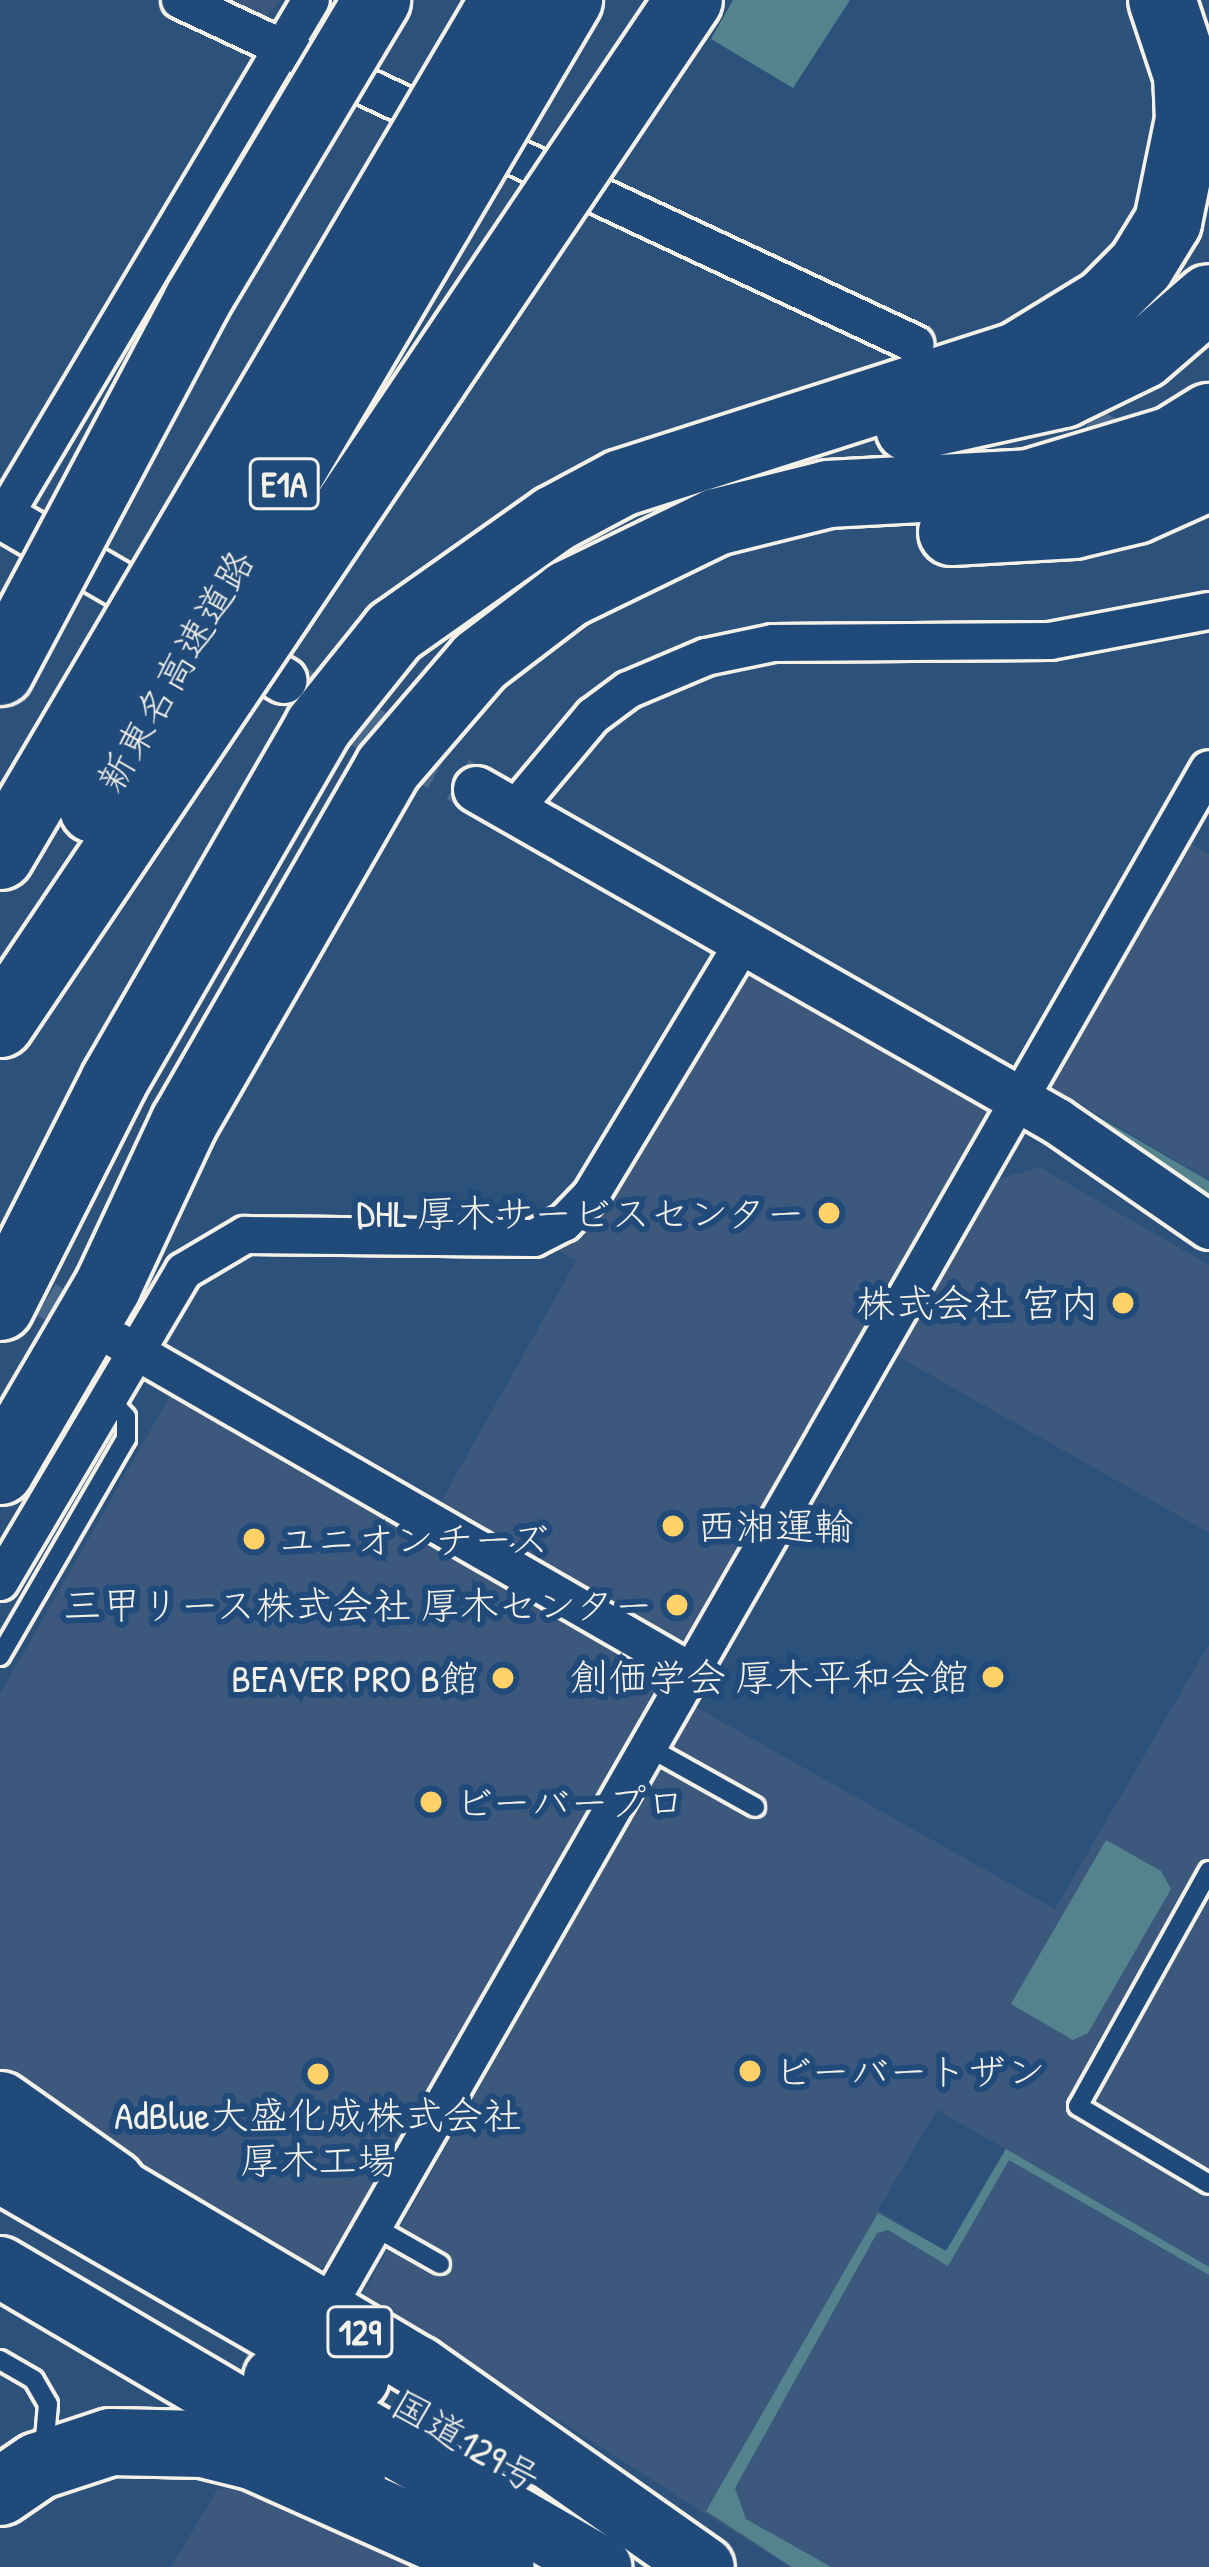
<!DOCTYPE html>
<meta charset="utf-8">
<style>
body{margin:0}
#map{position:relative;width:1209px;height:2567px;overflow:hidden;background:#2c517b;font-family:"Patrick Hand","Klee One",sans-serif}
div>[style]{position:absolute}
.built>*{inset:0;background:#3c597d}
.green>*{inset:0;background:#54838d}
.minor-tunnel>*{height:36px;margin-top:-18px;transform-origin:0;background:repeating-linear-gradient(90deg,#4a698b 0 36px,transparent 0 54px)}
.tertiary-tunnel>*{height:45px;margin-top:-22.5px;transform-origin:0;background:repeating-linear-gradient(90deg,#4a698b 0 45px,transparent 0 67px)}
.roads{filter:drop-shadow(3px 0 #f4f1e8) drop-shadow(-3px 0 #f4f1e8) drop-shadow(0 3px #f4f1e8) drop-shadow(0 -3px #f4f1e8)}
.service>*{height:18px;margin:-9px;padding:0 9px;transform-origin:9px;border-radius:9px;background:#1f4a7a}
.minor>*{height:36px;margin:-18px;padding:0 18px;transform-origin:18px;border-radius:18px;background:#1f4a7a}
.tertiary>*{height:45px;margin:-22.5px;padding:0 22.5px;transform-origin:22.5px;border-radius:22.5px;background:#1f4a7a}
.trunk>*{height:60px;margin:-30px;padding:0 30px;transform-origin:30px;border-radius:30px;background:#1f4a7a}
.motorway>*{height:66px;margin:-33px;padding:0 33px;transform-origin:33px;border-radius:33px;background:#1f4a7a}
.bridges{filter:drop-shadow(3px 0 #f4f1e8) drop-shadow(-3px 0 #f4f1e8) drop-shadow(0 3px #f4f1e8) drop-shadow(0 -3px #f4f1e8)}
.motorway-bridge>*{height:66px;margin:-33px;padding:0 33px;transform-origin:33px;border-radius:33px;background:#1f4a7a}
.dots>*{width:33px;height:33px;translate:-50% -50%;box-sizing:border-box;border:6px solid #1f4a7a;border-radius:50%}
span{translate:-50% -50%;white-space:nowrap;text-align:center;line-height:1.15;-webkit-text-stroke:12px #1f4a7a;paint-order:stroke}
.shield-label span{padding:3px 9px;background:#1f4a7a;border:3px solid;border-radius:9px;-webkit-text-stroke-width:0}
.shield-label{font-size:36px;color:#f4f1e8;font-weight:700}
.street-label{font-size:39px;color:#f4f1e8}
.poi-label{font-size:39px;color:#f4f1e8}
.right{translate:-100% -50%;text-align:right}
.left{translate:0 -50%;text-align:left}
</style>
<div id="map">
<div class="built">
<i style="clip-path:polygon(210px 0,281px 0,260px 22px)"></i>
<i style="clip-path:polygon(1189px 843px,1209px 854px,1209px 1180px,1048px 1085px)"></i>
<i style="clip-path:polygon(747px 967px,994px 1106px,997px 1116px,693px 1639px,675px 1641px,438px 1507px,576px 1261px,555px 1248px,593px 1216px)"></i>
<i style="clip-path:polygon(1039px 1167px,1209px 1265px,1209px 1533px,897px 1356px,999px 1179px)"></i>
<i style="clip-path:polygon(186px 1390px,664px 1666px,668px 1681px,335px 2257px,302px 2282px,0 2079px,0 1694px,170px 1396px)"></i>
<i style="clip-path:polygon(evenodd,1209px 1644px,1209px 2567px,789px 2567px,362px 2295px,694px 1706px,1055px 1909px,1209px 1644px,937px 2110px,1005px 2149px,946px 2251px,878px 2210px,937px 2110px)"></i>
<i style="clip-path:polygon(232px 2488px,287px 2503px,428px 2567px,171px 2567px,217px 2490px)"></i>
</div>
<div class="green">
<i style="clip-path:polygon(733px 0,850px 0,793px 88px,711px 39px)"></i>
<i style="clip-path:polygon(1040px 1083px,1209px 1181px,1209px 1205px,1039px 1095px)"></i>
<i style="clip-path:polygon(1106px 1840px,1161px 1871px,1171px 1889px,1088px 2033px,1073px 2040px,1011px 2004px)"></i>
<i style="clip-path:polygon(1006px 2149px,1209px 2267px,1209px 2275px,1009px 2160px,948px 2266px,888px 2230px,877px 2233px,735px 2488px,746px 2519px,831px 2567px,792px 2567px,706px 2511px,878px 2213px,946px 2251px)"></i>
</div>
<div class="minor-tunnel">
<i style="left:1038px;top:402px;width:114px;rotate:25deg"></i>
<i style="left:0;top:1272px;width:117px;rotate:30.7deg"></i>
</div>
<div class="tertiary-tunnel">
<i style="left:283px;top:680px;width:222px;rotate:29.5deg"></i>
</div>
<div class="roads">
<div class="service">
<i style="left:0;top:1656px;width:251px;rotate:-59.9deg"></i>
<i style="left:126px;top:1439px;width:22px;rotate:-90deg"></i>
<i style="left:126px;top:1417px;width:26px;rotate:-133deg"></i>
<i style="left:646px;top:1746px;width:125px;rotate:29.2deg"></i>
<i style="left:1209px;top:1871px;width:269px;rotate:119.1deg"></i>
<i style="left:1078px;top:2106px;width:152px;rotate:30.8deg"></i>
<i style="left:373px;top:2226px;width:77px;rotate:29.6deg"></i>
<i style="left:0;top:2360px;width:39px;rotate:30deg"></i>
<i style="left:34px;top:2380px;width:28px;rotate:60deg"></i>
<i style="left:48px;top:2404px;width:46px;rotate:95deg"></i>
</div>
<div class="minor">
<i style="left:180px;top:0;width:812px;rotate:25.08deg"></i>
<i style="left:0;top:523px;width:608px;rotate:-59.26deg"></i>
<i style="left:514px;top:810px;width:123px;rotate:-50deg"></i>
<i style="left:593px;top:716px;width:44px;rotate:-36.6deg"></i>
<i style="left:628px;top:690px;width:85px;rotate:-22.9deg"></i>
<i style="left:706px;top:657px;width:68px;rotate:-11.8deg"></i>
<i style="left:773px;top:643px;width:277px;rotate:-0.4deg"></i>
<i style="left:1050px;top:641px;width:162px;rotate:-10.7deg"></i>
<i style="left:118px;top:1341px;width:659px;rotate:29.95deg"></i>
<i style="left:0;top:1582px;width:361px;rotate:-59.4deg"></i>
<i style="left:184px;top:1271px;width:71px;rotate:-30.5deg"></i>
<i style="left:245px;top:1235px;width:289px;rotate:0.6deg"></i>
<i style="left:534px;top:1238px;width:34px;rotate:-27deg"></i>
<i style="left:564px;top:1223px;width:39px;rotate:-46deg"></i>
<i style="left:591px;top:1195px;width:294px;rotate:-58.9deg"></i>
<i style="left:325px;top:2311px;width:1777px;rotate:-60.18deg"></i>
</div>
<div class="tertiary">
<i style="left:0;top:515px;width:328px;rotate:30.2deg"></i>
<i style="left:476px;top:789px;width:669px;rotate:29.74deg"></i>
<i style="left:1057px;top:1121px;width:185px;rotate:34.6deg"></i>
</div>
<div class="trunk">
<i style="left:68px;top:2159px;width:408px;rotate:30.7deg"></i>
<i style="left:419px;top:2367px;width:348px;rotate:35.1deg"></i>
<i style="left:0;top:2172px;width:414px;rotate:30deg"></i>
<i style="left:0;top:2267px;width:412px;rotate:30.5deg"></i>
<i style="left:274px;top:2378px;width:378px;rotate:30deg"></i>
</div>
<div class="motorway">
<i style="left:909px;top:428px;width:158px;rotate:-12.4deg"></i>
<i style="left:1063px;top:394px;width:89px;rotate:-26deg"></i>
<i style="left:1143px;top:355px;width:87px;rotate:-40.8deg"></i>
<i style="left:952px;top:532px;width:122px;rotate:-3.3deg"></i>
<i style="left:1074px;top:525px;width:64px;rotate:-13.6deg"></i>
<i style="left:1136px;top:510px;width:80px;rotate:-24.3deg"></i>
<i style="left:0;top:1307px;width:253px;rotate:-63.2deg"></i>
<i style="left:114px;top:1081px;width:409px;rotate:-60deg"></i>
<i style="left:318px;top:727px;width:122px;rotate:-51.3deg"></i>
<i style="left:394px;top:632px;width:196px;rotate:-35.2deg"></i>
<i style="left:554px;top:519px;width:76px;rotate:-28.2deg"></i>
<i style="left:621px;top:483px;width:416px;rotate:-17.8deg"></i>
<i style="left:1017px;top:356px;width:103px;rotate:-31.5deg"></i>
<i style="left:1105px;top:302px;width:51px;rotate:-45deg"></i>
<i style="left:1141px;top:266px;width:52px;rotate:-58.5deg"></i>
<i style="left:1168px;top:222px;width:104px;rotate:-78.4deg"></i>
<i style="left:1189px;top:120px;width:45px;rotate:-92.5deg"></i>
<i style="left:1187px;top:75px;width:79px;rotate:-108.4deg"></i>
<i style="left:0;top:1471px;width:214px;rotate:-59.7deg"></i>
<i style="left:108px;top:1286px;width:180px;rotate:-65deg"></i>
<i style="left:184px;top:1123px;width:409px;rotate:-60.1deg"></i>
<i style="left:388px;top:768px;width:141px;rotate:-49.3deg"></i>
<i style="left:480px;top:661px;width:111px;rotate:-37.3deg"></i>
<i style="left:568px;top:594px;width:165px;rotate:-25.9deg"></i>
<i style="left:716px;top:522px;width:115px;rotate:-14deg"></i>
<i style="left:828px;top:494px;width:201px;rotate:-3.1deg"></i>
<i style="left:1029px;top:483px;width:149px;rotate:-16.7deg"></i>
<i style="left:1172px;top:440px;width:44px;rotate:-31.9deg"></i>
<i style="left:0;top:2105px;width:137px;rotate:35.2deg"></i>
<i style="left:0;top:2492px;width:46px;rotate:-34.4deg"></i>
<i style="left:38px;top:2466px;width:77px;rotate:-18.2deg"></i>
<i style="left:111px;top:2442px;width:92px;rotate:1.2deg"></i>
<i style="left:203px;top:2444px;width:54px;rotate:14deg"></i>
<i style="left:255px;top:2457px;width:269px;rotate:24.1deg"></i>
</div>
</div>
<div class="bridges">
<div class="motorway-bridge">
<i style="left:0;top:672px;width:420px;rotate:-62deg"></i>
<i style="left:197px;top:301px;width:351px;rotate:-59.1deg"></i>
<i style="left:93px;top:809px;width:939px;rotate:-59.53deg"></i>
<i style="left:0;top:856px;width:993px;rotate:-59.51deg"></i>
<i style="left:0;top:1024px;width:1234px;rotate:-56.07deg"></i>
</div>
</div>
<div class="dots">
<i style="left:829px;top:1213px;background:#ffd166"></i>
<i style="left:1123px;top:1303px;background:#ffd166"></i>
<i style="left:673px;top:1526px;background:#ffd166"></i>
<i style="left:254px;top:1539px;background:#ffd166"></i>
<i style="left:677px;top:1605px;background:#ffd166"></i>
<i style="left:993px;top:1677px;background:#ffd166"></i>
<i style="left:503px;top:1678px;background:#ffd166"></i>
<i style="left:431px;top:1802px;background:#ffd166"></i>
<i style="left:750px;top:2071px;background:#ffd166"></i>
<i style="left:318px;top:2074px;background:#ffd166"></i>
</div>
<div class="shield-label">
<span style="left:284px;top:484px">E1A</span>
<span style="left:360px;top:2332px">129</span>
</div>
<div class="street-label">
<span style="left:175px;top:671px;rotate:-60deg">新東名高速道路</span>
<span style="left:466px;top:2441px;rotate:30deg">国道129号</span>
</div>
<div class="poi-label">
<span class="right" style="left:805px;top:1213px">DHL 厚木サービスセンター</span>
<span class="right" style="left:1099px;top:1303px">株式会社 宮内</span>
<span class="left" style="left:697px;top:1526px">西湘運輸</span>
<span class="left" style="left:278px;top:1539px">ユニオンチーズ</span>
<span class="right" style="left:653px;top:1605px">三甲リース株式会社 厚木センター</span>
<span class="right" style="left:969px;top:1677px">創価学会 厚木平和会館</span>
<span class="right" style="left:479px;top:1678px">BEAVER PRO B館</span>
<span class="left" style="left:455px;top:1802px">ビーバープロ</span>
<span class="left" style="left:774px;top:2071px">ビーバートザン</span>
<span style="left:318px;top:2138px">AdBlue大盛化成株式会社<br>厚木工場</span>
</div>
</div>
